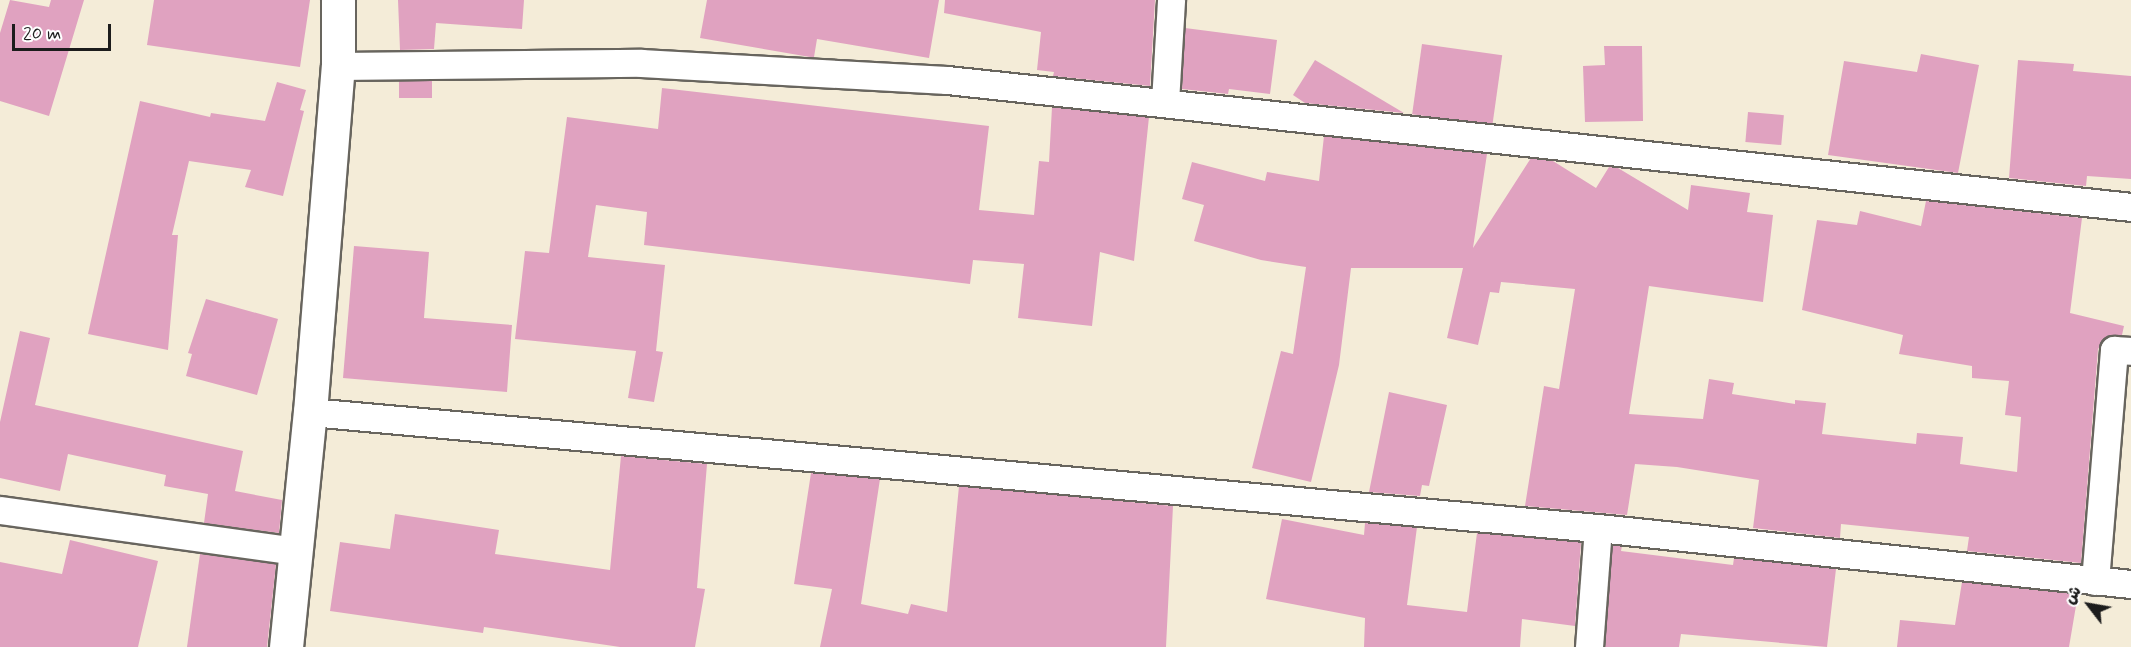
<!DOCTYPE html>
<meta charset="utf-8">
<style>
body{margin:0}
#map{position:relative;width:2131px;height:647px;overflow:hidden;background:#f4ecd8;font-family:Mynerve,"Playpen Sans Arabic",sans-serif}
div>[style]{position:absolute}
.building>*{inset:0;background:#e0a2c0;transform-origin:0 0}
.roads{filter:drop-shadow(2px 0 #68655e) drop-shadow(-2px 0 #68655e) drop-shadow(0 2px #68655e) drop-shadow(0 -2px #68655e)}
.street>*{height:27px;margin:-13.5px;padding:0 13.5px;transform-origin:13.5px;border-radius:13.5px;background:#fff}
.secondary>*{height:33px;margin:-16.5px;padding:0 16.5px;transform-origin:16.5px;border-radius:16.5px;background:#fff}
span{translate:-50% -50%;white-space:nowrap;text-align:center;line-height:1.15;-webkit-text-stroke:6px #fff;paint-order:stroke}
.north{position:absolute;left:2059px;top:575px;width:60px;height:60px;-webkit-text-stroke:4px #fff;paint-order:stroke;rotate:301deg;font-size:16px;font-weight:700;line-height:24px;text-align:center;color:#1c1c1c}
.north::after{content:'';display:block;margin:auto;width:21px;height:27px;background:#1c1c1c;clip-path:polygon(50% 0,100% 100%,50% 72%,0 100%)}
.scale{position:absolute;left:12px;top:24px;width:99px;height:27px;box-sizing:border-box;border:3px solid #1c1c1c;border-top:0;padding-left:8px;font-size:18px;line-height:21px;white-space:nowrap;color:#1c1c1c;-webkit-text-stroke:4px #fff;paint-order:stroke}
</style>
<div id="map">
<div class="building">
<i style="clip-path:polygon(10px 0,49px 7px,51px 0,84px 0,49px 116px,0 101px,0 33px)"></i>
<i style="clip-path:polygon(154px 0,310px 0,300px 67px,147px 45px)"></i>
<i style="clip-path:polygon(398px 0,524px 0,522px 29px,436px 23px,434px 49px,400px 50px)"></i>
<i style="clip-path:polygon(707px 0,939px 0,929px 58px,817px 39px,814px 57px,810px 57px,700px 38px)"></i>
<i style="clip-path:polygon(945px 0,1155px 0,1150px 86px,1053px 76px,1054px 72px,1037px 70px,1041px 32px,944px 13px)"></i>
<i style="clip-path:polygon(1185px 28px,1277px 40px,1270px 94px,1229px 89px,1228px 94px,1182px 89px)"></i>
<i style="left:1422px;top:44px;width:81px;height:71px;rotate:8deg"></i>
<i style="clip-path:polygon(1604px 46px,1642px 46px,1643px 121px,1585px 122px,1583px 66px,1605px 65px)"></i>
<i style="clip-path:polygon(1921px 54px,1979px 65px,1958px 173px,1828px 155px,1844px 61px,1917px 72px)"></i>
<i style="clip-path:polygon(1315px 60px,1404px 113px,1305px 103px,1293px 95px)"></i>
<i style="clip-path:polygon(2018px 60px,2074px 64px,2073px 71px,2131px 76px,2131px 179px,2087px 176px,2086px 186px,2009px 178px)"></i>
<i style="left:399px;top:81px;width:33px;height:17px"></i>
<i style="clip-path:polygon(277px 82px,306px 90px,300px 110px,304px 111px,283px 196px,245px 187px,251px 170px,189px 161px,172px 235px,178px 235px,168px 350px,88px 334px,140px 101px,210px 117px,211px 113px,265px 121px)"></i>
<i style="clip-path:polygon(662px 88px,989px 126px,979px 210px,1034px 215px,1039px 161px,1049px 162px,1052px 107px,1149px 117px,1134px 261px,1100px 252px,1092px 326px,1018px 318px,1024px 264px,973px 260px,970px 284px,644px 245px,647px 212px,596px 205px,588px 257px,665px 265px,656px 351px,663px 352px,654px 402px,628px 398px,636px 351px,515px 339px,525px 251px,549px 253px,567px 117px,658px 129px)"></i>
<i style="left:1748px;top:112px;width:36px;height:30px;rotate:5deg"></i>
<i style="clip-path:polygon(1324px 136px,1487px 154px,1473px 248px,1531px 158px,1553px 161px,1596px 188px,1609px 167px,1618px 168px,1688px 210px,1691px 185px,1750px 193px,1747px 212px,1773px 215px,1763px 302px,1649px 286px,1629px 414px,1703px 419px,1709px 379px,1734px 383px,1732px 394px,1795px 404px,1795px 400px,1826px 403px,1822px 434px,1916px 444px,1917px 433px,1963px 437px,1960px 464px,2017px 472px,2021px 417px,2005px 415px,2009px 381px,1972px 378px,1972px 366px,1899px 354px,1903px 335px,1802px 310px,1817px 220px,1857px 225px,1860px 211px,1921px 226px,1926px 201px,2082px 218px,2070px 313px,2124px 326px,2122px 335px,2107px 336px,2098px 349px,2081px 563px,1967px 551px,1969px 537px,1841px 524px,1840px 538px,1753px 528px,1759px 480px,1677px 467px,1635px 464px,1627px 515px,1525px 506px,1544px 386px,1559px 389px,1575px 289px,1501px 282px,1499px 293px,1490px 292px,1478px 345px,1447px 338px,1463px 268px,1351px 268px,1339px 365px,1311px 482px,1252px 468px,1281px 351px,1293px 354px,1306px 267px,1261px 260px,1194px 241px,1204px 205px,1182px 199px,1192px 162px,1265px 181px,1267px 172px,1319px 181px)"></i>
<i style="clip-path:polygon(354px 246px,429px 252px,424px 318px,512px 325px,507px 392px,343px 378px)"></i>
<i style="clip-path:polygon(206px 299px,278px 319px,257px 395px,186px 376px,192px 354px,188px 353px)"></i>
<i style="clip-path:polygon(20px 331px,50px 338px,35px 405px,243px 451px,235px 491px,282px 500px,279px 533px,204px 523px,208px 494px,164px 486px,166px 475px,68px 454px,60px 491px,0 478px,0 422px)"></i>
<i style="clip-path:polygon(1389px 392px,1447px 405px,1429px 486px,1422px 485px,1420px 496px,1369px 492px)"></i>
<i style="clip-path:polygon(621px 456px,707px 464px,697px 588px,705px 589px,695px 647px,620px 647px,484px 627px,483px 633px,330px 611px,340px 542px,390px 549px,395px 514px,499px 530px,495px 554px,610px 570px)"></i>
<i style="clip-path:polygon(811px 473px,880px 479px,861px 604px,908px 614px,911px 604px,947px 612px,959px 486px,1173px 506px,1166px 647px,820px 647px,832px 589px,794px 584px)"></i>
<i style="clip-path:polygon(1282px 519px,1364px 535px,1365px 523px,1417px 527px,1407px 605px,1467px 612px,1477px 533px,1581px 542px,1575px 626px,1522px 619px,1520px 647px,1364px 647px,1365px 618px,1266px 599px)"></i>
<i style="clip-path:polygon(70px 540px,158px 561px,138px 647px,0 647px,0 562px,62px 574px)"></i>
<i style="clip-path:polygon(1612px 545px,1622px 546px,1621px 551px,1733px 565px,1734px 558px,1836px 569px,1827px 647px,1681px 634px,1679px 647px,1605px 647px)"></i>
<i style="clip-path:polygon(200px 554px,276px 564px,267px 647px,187px 647px)"></i>
<i style="clip-path:polygon(1962px 582px,2078px 594px,2069px 647px,1897px 647px,1900px 620px,1955px 625px)"></i>
</div>
<div class="roads">
<div class="street">
<i style="left:338px;top:66px;width:303px;rotate:-0.6deg"></i>
<i style="left:641px;top:63px;width:306px;rotate:3.2deg"></i>
<i style="left:947px;top:80px;width:1191px;rotate:6.12deg"></i>
<i style="left:1165px;top:102px;width:102px;rotate:-86.6deg"></i>
<i style="left:310px;top:412px;width:1293px;rotate:5.15deg"></i>
<i style="left:1598px;top:528px;width:536px;rotate:6deg"></i>
<i style="left:0;top:510px;width:297px;rotate:7.9deg"></i>
<i style="left:2095px;top:581px;width:232px;rotate:-85.3deg"></i>
<i style="left:2114px;top:350px;width:17px;rotate:3deg"></i>
<i style="left:1589px;top:647px;width:119px;rotate:-85.7deg"></i>
</div>
<div class="secondary">
<i style="left:286px;top:647px;width:236px;rotate:-84.2deg"></i>
<i style="left:310px;top:412px;width:347px;rotate:-85.4deg"></i>
<i style="left:338px;top:66px;width:66px;rotate:-90deg"></i>
</div>
</div>
<div class="north">ش</div>
<div class="scale">20 m</div>
</div>
